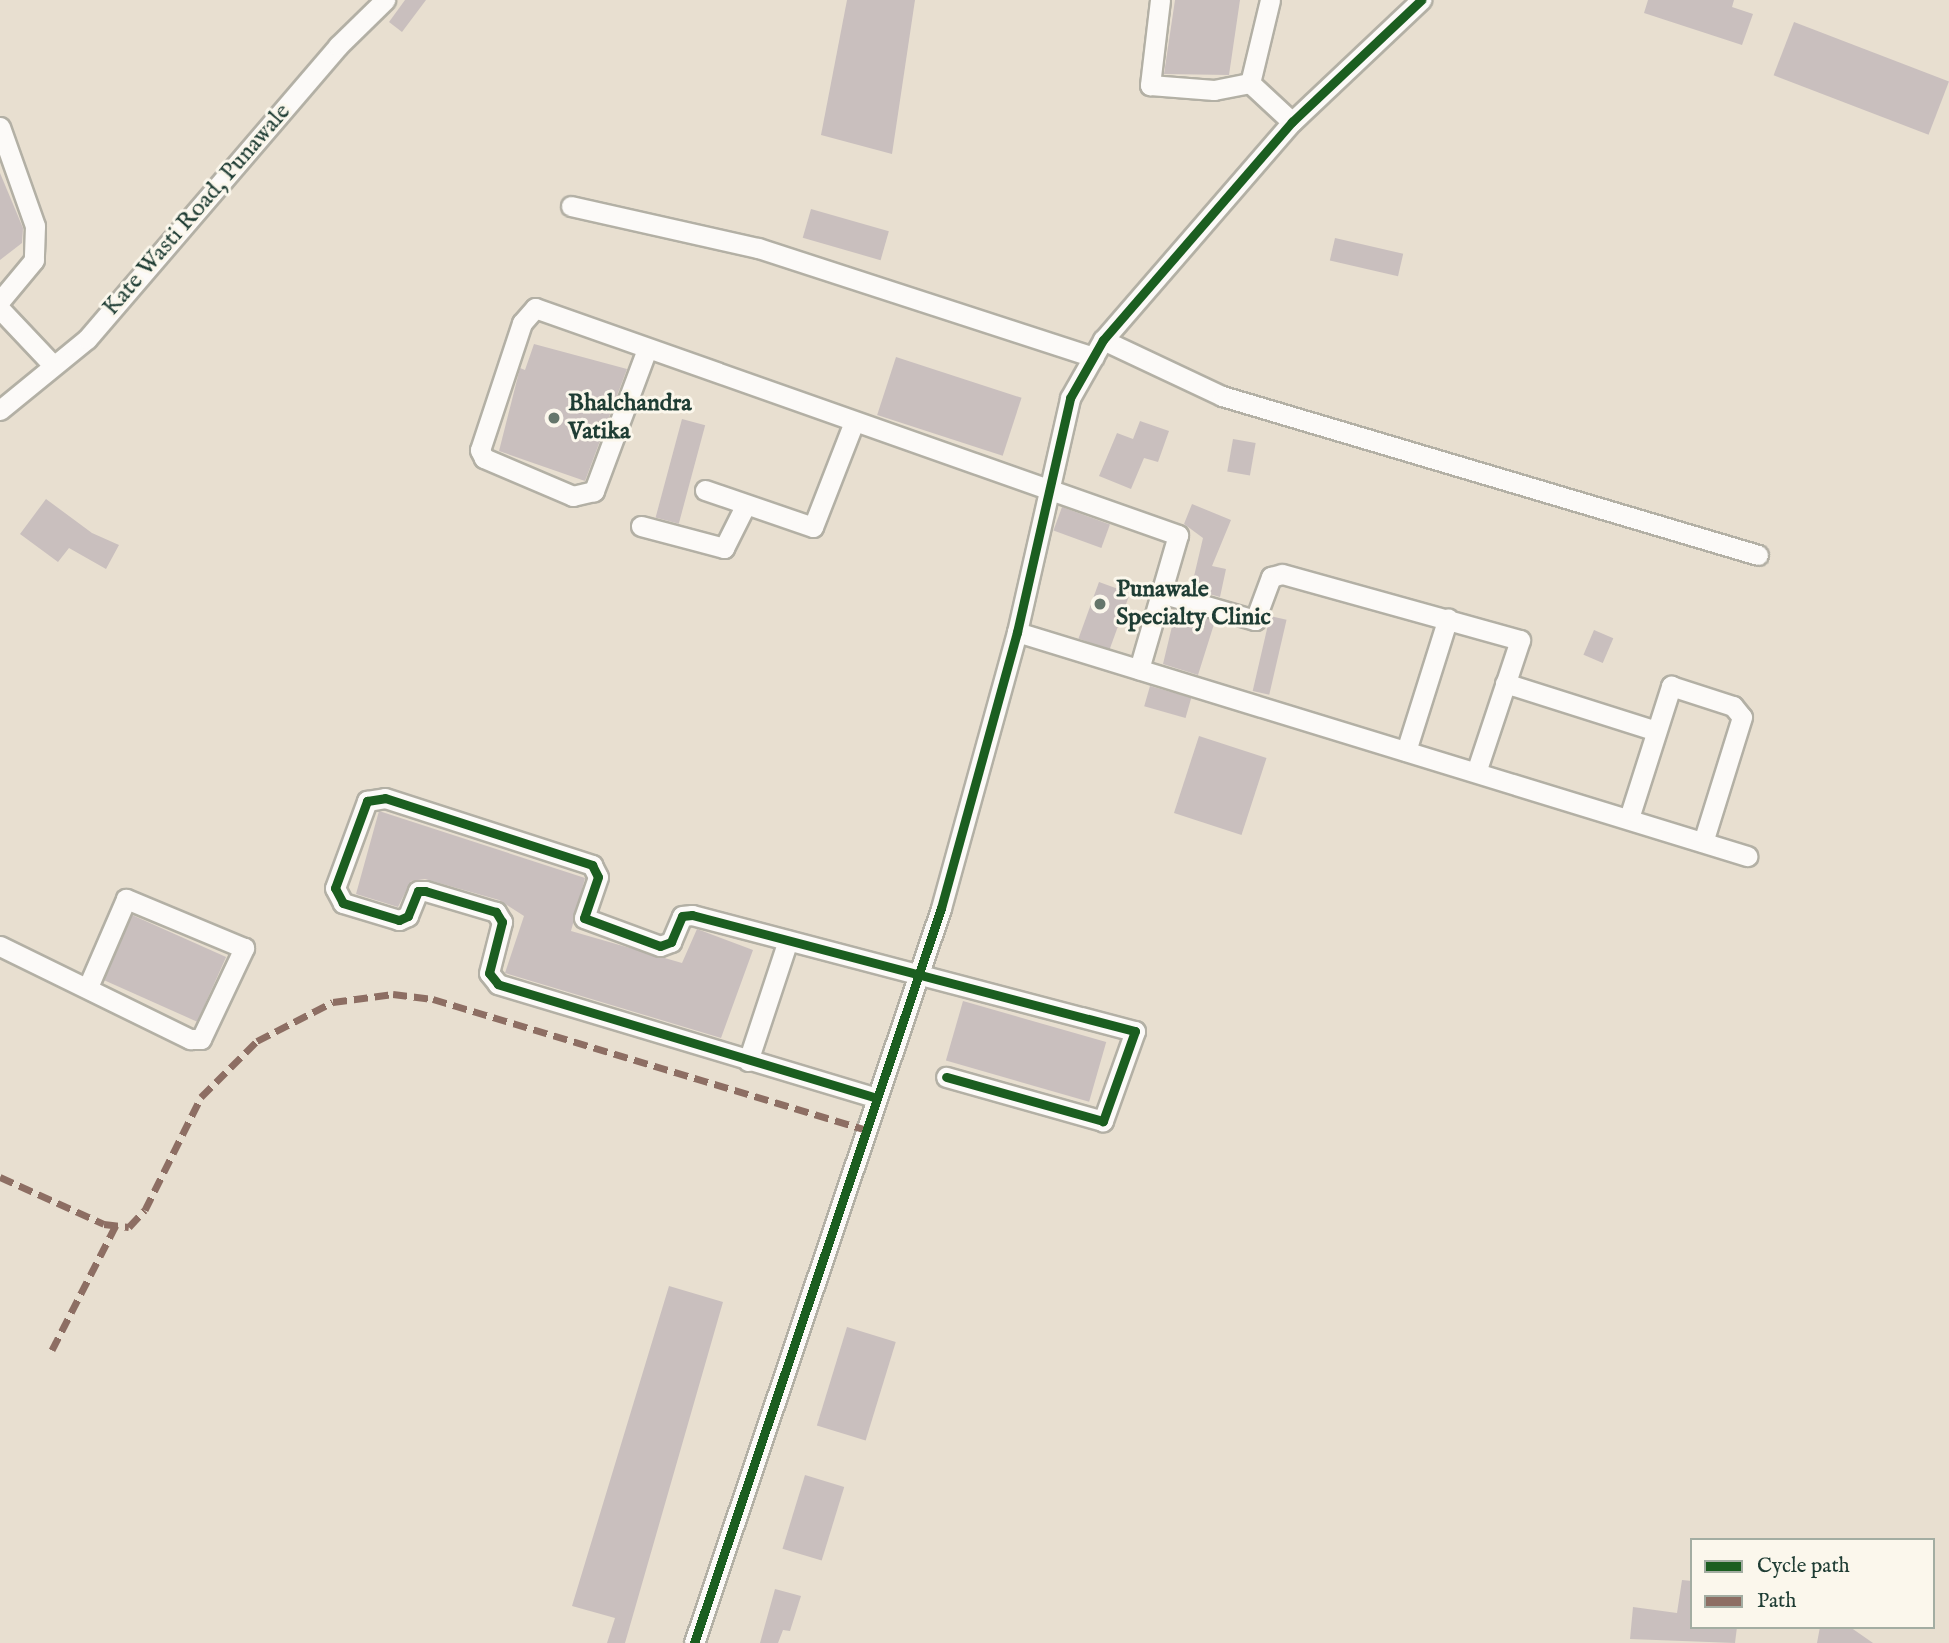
<!DOCTYPE html>
<style>
body{margin:0}
#map{position:relative;width:1949px;height:1643px;overflow:hidden;background:#e8dfd0;font-family:"IM FELL English",serif}
div>[style]{position:absolute}
.building>*{inset:0;background:#c9bfbe;transform-origin:0 0}
.roads{filter:drop-shadow(2px 0 #b3b0a5) drop-shadow(-2px 0 #b3b0a5) drop-shadow(0 2px #b3b0a5) drop-shadow(0 -2px #b3b0a5)}
.minor>*{height:19px;margin:-9.5px;padding:0 9.5px;transform-origin:9.5px;border-radius:9.5px;background:#fcfaf8}
.quiet>*{height:7px;margin-top:-3.5px;transform-origin:0;background:repeating-linear-gradient(90deg,#8d6e63 0 14px,transparent 0 21px)}
.cycleway>*{height:9px;margin:-4.5px;padding:0 4.5px;transform-origin:4.5px;border-radius:4.5px;background:#1b5e20}
.dots>*{width:19px;height:19px;translate:-50% -50%;box-sizing:border-box;border:4px solid #fbf7ec;border-radius:50%}
span{translate:-50% -50%;white-space:nowrap;text-align:center;line-height:1.15;-webkit-text-stroke:6px #fbf7ec;paint-order:stroke}
.street-label{font-size:24px;color:#1f3d34}
.poi-label{font-size:24px;color:#1f3d34;font-weight:700}
.left{translate:0 -50%;text-align:left}
.legend{position:absolute;left:1690px;top:1538px;width:245px;height:91px;box-sizing:border-box;background:#fbf7ec;border:2px solid #a3ada2;margin:0;padding:9px 12px;list-style:none;font-size:21px;color:#1f3d34}
.legend li{display:flex;align-items:center;gap:14px;height:35px}
.legend b{width:35px;border:2px solid #a3ada2}
</style>
<div id="map">
<div class="building">
<i style="clip-path:polygon(405px 0,426px 0,402px 32px,389px 22px)"></i>
<i style="clip-path:polygon(847px 0,915px 0,892px 154px,821px 135px)"></i>
<i style="clip-path:polygon(1175px 0,1240px 0,1229px 75px,1164px 74px)"></i>
<i style="clip-path:polygon(1648px 0,1734px 0,1732px 7px,1753px 14px,1742px 45px,1644px 13px)"></i>
<i style="left:1794px;top:22px;width:166px;height:57px;rotate:21deg"></i>
<i style="clip-path:polygon(0 173px,23px 228px,22px 243px,0 260px)"></i>
<i style="left:811px;top:209px;width:81px;height:30px;rotate:16deg"></i>
<i style="left:1335px;top:238px;width:70px;height:23px;rotate:13deg"></i>
<i style="clip-path:polygon(534px 344px,627px 369px,585px 481px,499px 451px,520px 368px,525px 370px)"></i>
<i style="left:896px;top:357px;width:132px;height:61px;rotate:18deg"></i>
<i style="left:682px;top:419px;width:24px;height:102px;rotate:15deg"></i>
<i style="clip-path:polygon(1140px 421px,1169px 431px,1158px 462px,1144px 458px,1131px 489px,1099px 476px,1117px 433px,1133px 439px)"></i>
<i style="left:1233px;top:439px;width:23px;height:33px;rotate:10deg"></i>
<i style="clip-path:polygon(46px 499px,92px 533px,119px 545px,106px 569px,69px 548px,58px 562px,20px 534px)"></i>
<i style="clip-path:polygon(1192px 504px,1231px 520px,1212px 566px,1226px 569px,1220px 597px,1191px 589px,1203px 538px,1184px 524px)"></i>
<i style="left:1062px;top:507px;width:51px;height:25px;rotate:20deg"></i>
<i style="left:1099px;top:582px;width:33px;height:60px;rotate:20deg"></i>
<i style="clip-path:polygon(1186px 613px,1215px 621px,1198px 675px,1163px 664px,1174px 618px,1184px 620px)"></i>
<i style="left:1270px;top:616px;width:17px;height:77px;rotate:13deg"></i>
<i style="left:1594px;top:630px;width:21px;height:27px;rotate:23deg"></i>
<i style="left:1150px;top:686px;width:43px;height:21px;rotate:16deg"></i>
<i style="left:1199px;top:736px;width:71px;height:81px;rotate:18deg"></i>
<i style="clip-path:polygon(379px 811px,585px 878px,571px 931px,682px 963px,697px 929px,753px 950px,721px 1038px,505px 973px,524px 916px,499px 900px,425px 879px,411px 881px,398px 907px,356px 894px)"></i>
<i style="left:132px;top:915px;width:103px;height:71px;rotate:24deg"></i>
<i style="left:963px;top:1001px;width:149px;height:62px;rotate:16deg"></i>
<i style="clip-path:polygon(669px 1286px,723px 1302px,625px 1643px,607px 1643px,615px 1618px,572px 1606px)"></i>
<i style="left:847px;top:1327px;width:51px;height:103px;rotate:17deg"></i>
<i style="left:805px;top:1475px;width:41px;height:77px;rotate:17deg"></i>
<i style="clip-path:polygon(1682px 1580px,1692px 1581px,1692px 1627px,1737px 1627px,1735px 1643px,1630px 1639px,1633px 1607px,1677px 1613px)"></i>
<i style="clip-path:polygon(775px 1589px,801px 1596px,790px 1631px,783px 1630px,778px 1643px,760px 1643px)"></i>
<i style="clip-path:polygon(1820px 1627px,1850px 1627px,1873px 1643px,1817px 1643px)"></i>
</div>
<div class="roads">
<div class="minor">
<i style="left:1160px;top:0;width:86px;rotate:96.7deg"></i>
<i style="left:1150px;top:85px;width:64px;rotate:4.5deg"></i>
<i style="left:1214px;top:90px;width:37px;rotate:-11deg"></i>
<i style="left:1270px;top:0;width:85px;rotate:103.5deg"></i>
<i style="left:1250px;top:83px;width:57px;rotate:42.9deg"></i>
<i style="left:0;top:127px;width:105px;rotate:70.5deg"></i>
<i style="left:35px;top:226px;width:34px;rotate:92deg"></i>
<i style="left:34px;top:260px;width:53px;rotate:129.7deg"></i>
<i style="left:571px;top:206px;width:192px;rotate:12.7deg"></i>
<i style="left:758px;top:248px;width:353px;rotate:18deg"></i>
<i style="left:0;top:309px;width:77px;rotate:46.6deg"></i>
<i style="left:1103px;top:340px;width:132px;rotate:25.2deg"></i>
<i style="left:1222px;top:396px;width:559px;rotate:16.52deg"></i>
<i style="left:647px;top:349px;width:152px;rotate:110.5deg"></i>
<i style="left:594px;top:491px;width:22px;rotate:167deg"></i>
<i style="left:573px;top:496px;width:97px;rotate:-156.9deg"></i>
<i style="left:484px;top:458px;width:9px;rotate:-117deg"></i>
<i style="left:480px;top:450px;width:134px;rotate:-71.7deg"></i>
<i style="left:522px;top:323px;width:20px;rotate:-49deg"></i>
<i style="left:535px;top:308px;width:682px;rotate:19.44deg"></i>
<i style="left:1178px;top:535px;width:140px;rotate:106.2deg"></i>
<i style="left:0;top:410px;width:112px;rotate:-39.2deg"></i>
<i style="left:87px;top:339px;width:386px;rotate:-49.4deg"></i>
<i style="left:338px;top:46px;width:66px;rotate:-44.4deg"></i>
<i style="left:705px;top:490px;width:114px;rotate:18.9deg"></i>
<i style="left:813px;top:527px;width:113px;rotate:-68.7deg"></i>
<i style="left:641px;top:526px;width:86px;rotate:14.8deg"></i>
<i style="left:724px;top:548px;width:47px;rotate:-63.4deg"></i>
<i style="left:1161px;top:593px;width:98px;rotate:16deg"></i>
<i style="left:1255px;top:620px;width:46px;rotate:-69.6deg"></i>
<i style="left:1271px;top:577px;width:11px;rotate:-15deg"></i>
<i style="left:1282px;top:574px;width:247px;rotate:15.5deg"></i>
<i style="left:1520px;top:640px;width:139px;rotate:108.4deg"></i>
<i style="left:1017px;top:632px;width:764px;rotate:17.06deg"></i>
<i style="left:1505px;top:683px;width:158px;rotate:17.6deg"></i>
<i style="left:1406px;top:751px;width:139px;rotate:-72.5deg"></i>
<i style="left:1629px;top:818px;width:139px;rotate:-72.3deg"></i>
<i style="left:1671px;top:686px;width:65px;rotate:17.9deg"></i>
<i style="left:1733px;top:706px;width:14px;rotate:51deg"></i>
<i style="left:1742px;top:717px;width:131px;rotate:107.3deg"></i>
<i style="left:0;top:946px;width:212px;rotate:26.1deg"></i>
<i style="left:190px;top:1039px;width:11px"></i>
<i style="left:201px;top:1039px;width:101px;rotate:-64.7deg"></i>
<i style="left:244px;top:948px;width:128px;rotate:-157.4deg"></i>
<i style="left:126px;top:899px;width:96px;rotate:113.4deg"></i>
<i style="left:748px;top:1061px;width:127px;rotate:-71.7deg"></i>
<i style="left:877px;top:1098px;width:396px;rotate:-163.3deg"></i>
<i style="left:498px;top:984px;width:14px;rotate:-129deg"></i>
<i style="left:489px;top:973px;width:53px;rotate:-75.7deg"></i>
<i style="left:502px;top:922px;width:12px;rotate:-121deg"></i>
<i style="left:496px;top:912px;width:74px;rotate:-163.5deg"></i>
<i style="left:425px;top:891px;width:7px;rotate:180deg"></i>
<i style="left:418px;top:891px;width:27px;rotate:112deg"></i>
<i style="left:408px;top:916px;width:10px;rotate:156deg"></i>
<i style="left:399px;top:920px;width:59px;rotate:-163.1deg"></i>
<i style="left:343px;top:903px;width:17px;rotate:-118deg"></i>
<i style="left:335px;top:888px;width:93px;rotate:-69.8deg"></i>
<i style="left:367px;top:801px;width:18px;rotate:-9deg"></i>
<i style="left:385px;top:798px;width:218px;rotate:17.9deg"></i>
<i style="left:592px;top:865px;width:13px;rotate:63deg"></i>
<i style="left:598px;top:877px;width:43px;rotate:108.9deg"></i>
<i style="left:584px;top:918px;width:81px;rotate:20.2deg"></i>
<i style="left:660px;top:946px;width:12px;rotate:-20deg"></i>
<i style="left:671px;top:942px;width:28px;rotate:-67deg"></i>
<i style="left:682px;top:916px;width:10px;rotate:-6deg"></i>
<i style="left:692px;top:915px;width:458px;rotate:14.7deg"></i>
<i style="left:1135px;top:1031px;width:96px;rotate:109.6deg"></i>
<i style="left:1103px;top:1121px;width:163px;rotate:-164.3deg"></i>
<i style="left:694px;top:1643px;width:775px;rotate:-71.42deg"></i>
<i style="left:941px;top:908px;width:286px;rotate:-74.6deg"></i>
<i style="left:1017px;top:632px;width:240px;rotate:-77.2deg"></i>
<i style="left:1070px;top:398px;width:67px;rotate:-60.4deg"></i>
<i style="left:1103px;top:340px;width:289px;rotate:-49.1deg"></i>
<i style="left:1292px;top:122px;width:178px;rotate:-43.4deg"></i>
</div>
</div>
<div class="quiet">
<i style="left:0;top:1177px;width:114px;rotate:24.3deg"></i>
<i style="left:104px;top:1224px;width:25px;rotate:7deg"></i>
<i style="left:129px;top:1227px;width:23px;rotate:-47deg"></i>
<i style="left:145px;top:1210px;width:126px;rotate:-63.6deg"></i>
<i style="left:201px;top:1097px;width:79px;rotate:-45deg"></i>
<i style="left:257px;top:1041px;width:85px;rotate:-27.2deg"></i>
<i style="left:333px;top:1002px;width:61px;rotate:-7.6deg"></i>
<i style="left:393px;top:994px;width:40px;rotate:7.1deg"></i>
<i style="left:433px;top:999px;width:453px;rotate:16.8deg"></i>
<i style="left:52px;top:1350px;width:140px;rotate:-62.9deg"></i>
</div>
<div class="cycleway">
<i style="left:877px;top:1098px;width:396px;rotate:-163.3deg"></i>
<i style="left:498px;top:984px;width:14px;rotate:-129deg"></i>
<i style="left:489px;top:973px;width:53px;rotate:-75.7deg"></i>
<i style="left:502px;top:922px;width:12px;rotate:-121deg"></i>
<i style="left:496px;top:912px;width:74px;rotate:-163.5deg"></i>
<i style="left:425px;top:891px;width:7px;rotate:180deg"></i>
<i style="left:418px;top:891px;width:27px;rotate:112deg"></i>
<i style="left:408px;top:916px;width:10px;rotate:156deg"></i>
<i style="left:399px;top:920px;width:59px;rotate:-163.1deg"></i>
<i style="left:343px;top:903px;width:17px;rotate:-118deg"></i>
<i style="left:335px;top:888px;width:93px;rotate:-69.8deg"></i>
<i style="left:367px;top:801px;width:18px;rotate:-9deg"></i>
<i style="left:385px;top:798px;width:218px;rotate:17.9deg"></i>
<i style="left:592px;top:865px;width:13px;rotate:63deg"></i>
<i style="left:598px;top:877px;width:43px;rotate:108.9deg"></i>
<i style="left:584px;top:918px;width:81px;rotate:20.2deg"></i>
<i style="left:660px;top:946px;width:12px;rotate:-20deg"></i>
<i style="left:671px;top:942px;width:28px;rotate:-67deg"></i>
<i style="left:682px;top:916px;width:10px;rotate:-6deg"></i>
<i style="left:692px;top:915px;width:458px;rotate:14.7deg"></i>
<i style="left:1135px;top:1031px;width:96px;rotate:109.6deg"></i>
<i style="left:1103px;top:1121px;width:163px;rotate:-164.3deg"></i>
<i style="left:694px;top:1643px;width:775px;rotate:-71.42deg"></i>
<i style="left:941px;top:908px;width:286px;rotate:-74.6deg"></i>
<i style="left:1017px;top:632px;width:240px;rotate:-77.2deg"></i>
<i style="left:1070px;top:398px;width:67px;rotate:-60.4deg"></i>
<i style="left:1103px;top:340px;width:289px;rotate:-49.1deg"></i>
<i style="left:1292px;top:122px;width:178px;rotate:-43.4deg"></i>
</div>
<div class="dots">
<i style="left:554px;top:418px;background:#65766b"></i>
<i style="left:1100px;top:604px;background:#65766b"></i>
</div>
<div class="street-label">
<span style="left:197px;top:210px;rotate:-49deg">Kate Wasti Road, Punawale</span>
</div>
<div class="poi-label">
<span class="left" style="left:568px;top:418px">Bhalchandra<br>Vatika</span>
<span class="left" style="left:1116px;top:604px">Punawale<br>Specialty Clinic</span>
</div>
<ul class="legend">
<li><b style="height:9px;background:#1b5e20"></b>Cycle path</li>
<li><b style="height:9px;background:#8d6e63"></b>Path</li>
</ul>
</div>
